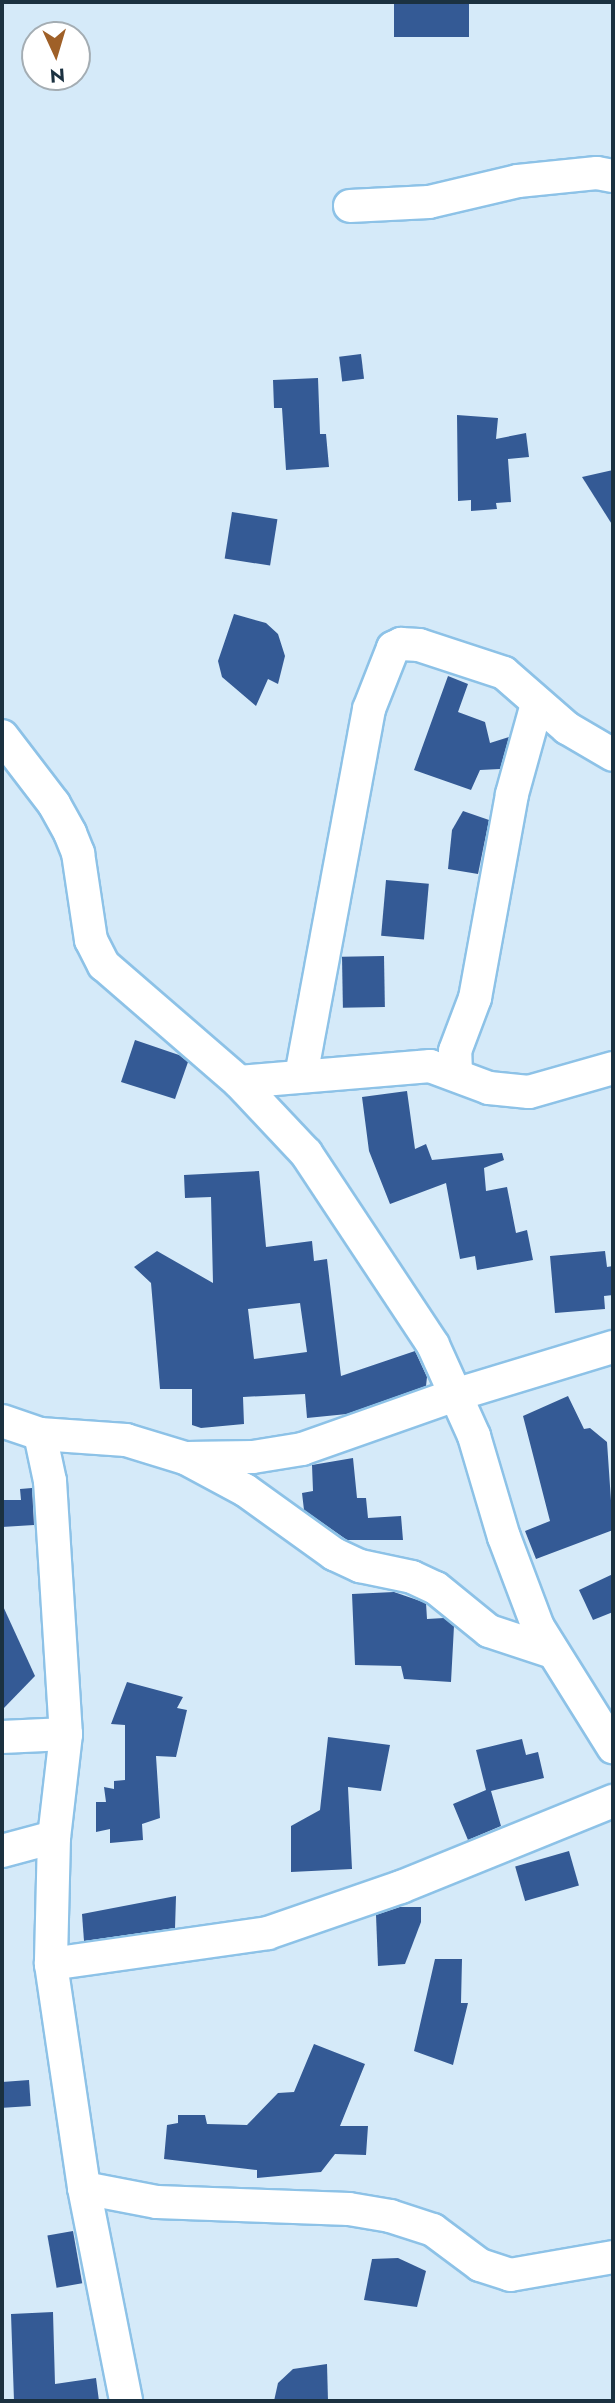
<!DOCTYPE html>
<style>
body{margin:0}
#map{position:relative;width:615px;height:2403px;overflow:hidden;background:#d5eaf9;font-family:Jost,sans-serif}
div>[style]{position:absolute}
.building>*{inset:0;background:#345a95;transform-origin:0 0}
.roads{filter:drop-shadow(2px 0 #8dc2e7) drop-shadow(-2px 0 #8dc2e7) drop-shadow(0 2px #8dc2e7) drop-shadow(0 -2px #8dc2e7)}
.minor>*{height:32px;margin:-16px;padding:0 16px;transform-origin:16px;border-radius:16px;background:#fff}
span{translate:-50% -50%;white-space:nowrap;text-align:center;line-height:1.15;-webkit-text-stroke:7px #fff;paint-order:stroke}
.frame{position:absolute;inset:0;border:4px solid #1b3140;pointer-events:none}
.north{position:absolute;left:21px;top:21px;width:70px;height:70px;box-sizing:border-box;background:#fff;border:2px solid #a4adb3;border-radius:50%;rotate:176deg;font-size:19px;font-weight:700;line-height:28px;text-align:center;color:#1b3140}
.north::after{content:'';display:block;margin:auto;width:24px;height:32px;background:#9f6028;clip-path:polygon(50% 0,100% 100%,50% 72%,0 100%)}
</style>
<div id="map">
<div class="building">
<i style="left:394px;top:2px;width:75px;height:35px"></i>
<i style="left:361px;top:354px;width:25px;height:22px;rotate:83deg"></i>
<i style="clip-path:polygon(318px 378px,320px 434px,326px 434px,329px 467px,286px 470px,282px 408px,274px 408px,273px 380px)"></i>
<i style="clip-path:polygon(457px 415px,498px 418px,496px 439px,526px 433px,529px 457px,508px 459px,511px 502px,496px 503px,497px 509px,471px 511px,471px 500px,458px 501px)"></i>
<i style="clip-path:polygon(613px 470px,613px 526px,582px 477px)"></i>
<i style="left:232px;top:512px;width:46px;height:47px;rotate:9deg"></i>
<i style="clip-path:polygon(234px 614px,266px 623px,278px 634px,285px 656px,278px 684px,268px 679px,256px 706px,222px 677px,218px 661px)"></i>
<i style="clip-path:polygon(448px 676px,468px 684px,458px 712px,485px 722px,490px 743px,509px 737px,500px 769px,480px 770px,471px 790px,414px 770px)"></i>
<i style="clip-path:polygon(463px 811px,489px 820px,478px 874px,448px 869px,452px 830px)"></i>
<i style="left:386px;top:880px;width:43px;height:56px;rotate:5deg"></i>
<i style="left:384px;top:956px;width:51px;height:42px;rotate:89deg"></i>
<i style="clip-path:polygon(135px 1040px,179px 1055px,188px 1062px,175px 1099px,121px 1082px)"></i>
<i style="clip-path:polygon(407px 1091px,415px 1149px,426px 1144px,432px 1160px,502px 1153px,504px 1160px,484px 1168px,486px 1191px,507px 1187px,516px 1233px,527px 1230px,533px 1260px,477px 1270px,475px 1256px,460px 1259px,446px 1183px,390px 1204px,369px 1151px,362px 1097px)"></i>
<i style="clip-path:polygon(evenodd,259px 1171px,266px 1247px,312px 1241px,314px 1261px,327px 1259px,341px 1376px,415px 1351px,427px 1377px,426px 1386px,347px 1414px,307px 1418px,305px 1394px,243px 1397px,244px 1424px,201px 1428px,192px 1425px,192px 1389px,160px 1389px,151px 1283px,134px 1267px,157px 1251px,213px 1283px,211px 1197px,185px 1198px,184px 1175px,259px 1171px,300px 1303px,307px 1352px,254px 1359px,248px 1309px,300px 1303px)"></i>
<i style="clip-path:polygon(605px 1251px,607px 1267px,613px 1266px,613px 1295px,604px 1296px,605px 1309px,555px 1313px,550px 1256px)"></i>
<i style="clip-path:polygon(568px 1396px,584px 1429px,590px 1428px,607px 1442px,613px 1530px,536px 1559px,525px 1531px,550px 1521px,523px 1416px)"></i>
<i style="clip-path:polygon(353px 1458px,357px 1498px,366px 1498px,368px 1518px,401px 1516px,403px 1540px,347px 1540px,304px 1510px,302px 1493px,313px 1491px,312px 1465px)"></i>
<i style="clip-path:polygon(32px 1488px,34px 1525px,2px 1527px,2px 1500px,21px 1500px,20px 1489px)"></i>
<i style="clip-path:polygon(613px 1574px,613px 1612px,593px 1620px,579px 1590px)"></i>
<i style="clip-path:polygon(394px 1592px,426px 1603px,427px 1619px,444px 1618px,454px 1626px,451px 1682px,404px 1679px,401px 1666px,355px 1665px,352px 1594px)"></i>
<i style="clip-path:polygon(2px 1604px,35px 1676px,2px 1710px)"></i>
<i style="clip-path:polygon(127px 1682px,183px 1697px,177px 1708px,187px 1710px,176px 1757px,156px 1756px,160px 1818px,142px 1824px,143px 1840px,110px 1843px,110px 1829px,96px 1832px,96px 1802px,106px 1802px,104px 1787px,114px 1789px,114px 1781px,125px 1780px,125px 1725px,111px 1724px)"></i>
<i style="clip-path:polygon(328px 1737px,390px 1745px,381px 1791px,348px 1787px,352px 1869px,291px 1872px,291px 1826px,320px 1810px)"></i>
<i style="clip-path:polygon(522px 1739px,526px 1755px,538px 1752px,544px 1778px,491px 1791px,501px 1826px,468px 1840px,453px 1804px,486px 1790px,476px 1750px)"></i>
<i style="left:569px;top:1851px;width:36px;height:56px;rotate:74deg"></i>
<i style="clip-path:polygon(176px 1896px,175px 1928px,84px 1941px,82px 1914px)"></i>
<i style="clip-path:polygon(400px 1907px,421px 1907px,421px 1922px,405px 1964px,378px 1966px,376px 1915px)"></i>
<i style="clip-path:polygon(435px 1959px,462px 1959px,461px 2003px,468px 2003px,453px 2065px,414px 2051px)"></i>
<i style="clip-path:polygon(314px 2044px,365px 2064px,340px 2126px,368px 2126px,366px 2155px,335px 2154px,321px 2172px,257px 2178px,257px 2170px,164px 2159px,167px 2125px,178px 2123px,178px 2115px,205px 2115px,207px 2124px,247px 2125px,278px 2093px,294px 2092px)"></i>
<i style="left:29px;top:2080px;width:26px;height:27px;rotate:86deg"></i>
<i style="left:73px;top:2231px;width:53px;height:26px;rotate:80deg"></i>
<i style="clip-path:polygon(398px 2258px,426px 2271px,417px 2307px,364px 2300px,372px 2259px)"></i>
<i style="clip-path:polygon(53px 2312px,55px 2384px,96px 2378px,99px 2401px,14px 2401px,11px 2314px)"></i>
<i style="clip-path:polygon(327px 2364px,328px 2401px,274px 2401px,278px 2383px,293px 2369px)"></i>
</div>
<div class="roads">
<div class="minor">
<i style="left:350px;top:206px;width:79px;rotate:-2.9deg"></i>
<i style="left:429px;top:202px;width:91px;rotate:-13.3deg"></i>
<i style="left:518px;top:181px;width:79px;rotate:-5.8deg"></i>
<i style="left:597px;top:173px;width:16px;rotate:11deg"></i>
<i style="left:2px;top:736px;width:86px;rotate:52.6deg"></i>
<i style="left:54px;top:804px;width:33px;rotate:61deg"></i>
<i style="left:70px;top:833px;width:22px;rotate:68deg"></i>
<i style="left:78px;top:853px;width:88px;rotate:81.5deg"></i>
<i style="left:91px;top:940px;width:28px;rotate:63deg"></i>
<i style="left:104px;top:965px;width:179px;rotate:40.9deg"></i>
<i style="left:239px;top:1082px;width:98px;rotate:46.7deg"></i>
<i style="left:306px;top:1153px;width:230px;rotate:56.5deg"></i>
<i style="left:433px;top:1345px;width:100px;rotate:65.7deg"></i>
<i style="left:474px;top:1436px;width:105px;rotate:73.5deg"></i>
<i style="left:504px;top:1537px;width:96px;rotate:69.3deg"></i>
<i style="left:538px;top:1627px;width:142px;rotate:58deg"></i>
<i style="left:456px;top:1074px;width:23px;rotate:-92deg"></i>
<i style="left:455px;top:1051px;width:57px;rotate:-69.3deg"></i>
<i style="left:475px;top:998px;width:207px;rotate:-79.7deg"></i>
<i style="left:512px;top:794px;width:93px;rotate:-74.5deg"></i>
<i style="left:301px;top:1076px;width:373px;rotate:-79.5deg"></i>
<i style="left:369px;top:709px;width:66px;rotate:-68.5deg"></i>
<i style="left:393px;top:648px;width:9px;rotate:-27deg"></i>
<i style="left:401px;top:644px;width:18px;rotate:3deg"></i>
<i style="left:419px;top:645px;width:89px;rotate:18.2deg"></i>
<i style="left:504px;top:673px;width:84px;rotate:41.1deg"></i>
<i style="left:567px;top:728px;width:53px;rotate:30.4deg"></i>
<i style="left:239px;top:1082px;width:192px;rotate:-4.8deg"></i>
<i style="left:430px;top:1066px;width:63px;rotate:20.4deg"></i>
<i style="left:489px;top:1088px;width:40px;rotate:5.7deg"></i>
<i style="left:529px;top:1092px;width:87px;rotate:-15.9deg"></i>
<i style="left:2px;top:1421px;width:40px;rotate:18.9deg"></i>
<i style="left:40px;top:1434px;width:86px;rotate:4deg"></i>
<i style="left:126px;top:1440px;width:62px;rotate:17deg"></i>
<i style="left:185px;top:1458px;width:68px;rotate:28.1deg"></i>
<i style="left:245px;top:1490px;width:110px;rotate:35.7deg"></i>
<i style="left:334px;top:1554px;width:29px;rotate:25deg"></i>
<i style="left:360px;top:1566px;width:53px;rotate:11.9deg"></i>
<i style="left:412px;top:1577px;width:26px;rotate:25deg"></i>
<i style="left:436px;top:1588px;width:68px;rotate:39.1deg"></i>
<i style="left:489px;top:1631px;width:67px;rotate:18.2deg"></i>
<i style="left:40px;top:1434px;width:48px;rotate:78deg"></i>
<i style="left:50px;top:1481px;width:254px;rotate:86.4deg"></i>
<i style="left:66px;top:1734px;width:104px;rotate:96.6deg"></i>
<i style="left:54px;top:1837px;width:127px;rotate:91.4deg"></i>
<i style="left:51px;top:1964px;width:226px;rotate:81.6deg"></i>
<i style="left:84px;top:2188px;width:217px;rotate:78.8deg"></i>
<i style="left:187px;top:1458px;width:66px;rotate:-0.9deg"></i>
<i style="left:253px;top:1457px;width:50px;rotate:-9.3deg"></i>
<i style="left:302px;top:1449px;width:165px;rotate:-19.4deg"></i>
<i style="left:458px;top:1394px;width:162px;rotate:-16.9deg"></i>
<i style="left:2px;top:1737px;width:64px;rotate:-2.7deg"></i>
<i style="left:2px;top:1851px;width:54px;rotate:-15.1deg"></i>
<i style="left:51px;top:1964px;width:219px;rotate:-8.1deg"></i>
<i style="left:268px;top:1933px;width:141px;rotate:-19.1deg"></i>
<i style="left:401px;top:1887px;width:229px;rotate:-22.1deg"></i>
<i style="left:84px;top:2188px;width:74px;rotate:10.9deg"></i>
<i style="left:157px;top:2202px;width:192px;rotate:2.1deg"></i>
<i style="left:349px;top:2209px;width:42px;rotate:9.7deg"></i>
<i style="left:390px;top:2216px;width:45px;rotate:18deg"></i>
<i style="left:433px;top:2230px;width:59px;rotate:36.7deg"></i>
<i style="left:480px;top:2265px;width:32px;rotate:18deg"></i>
<i style="left:510px;top:2275px;width:105px;rotate:-9.9deg"></i>
</div>
</div>
<div class="frame"></div>
<div class="north">N</div>
</div>
